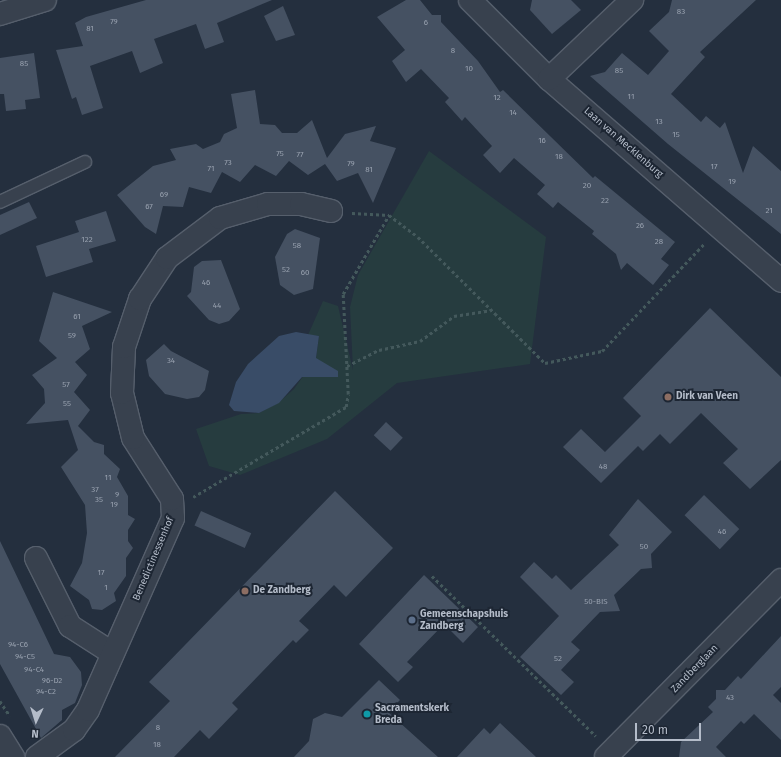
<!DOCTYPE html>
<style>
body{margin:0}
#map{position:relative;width:781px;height:757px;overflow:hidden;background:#242f3e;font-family:"Fira Sans",sans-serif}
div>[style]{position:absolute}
.green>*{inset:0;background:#263c3f}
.water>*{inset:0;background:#394c67}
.building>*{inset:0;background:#455162;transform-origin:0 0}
.path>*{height:2.5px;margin-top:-1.25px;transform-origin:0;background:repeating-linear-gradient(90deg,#44595c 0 3px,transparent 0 6px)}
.roads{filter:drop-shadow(1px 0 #565f6c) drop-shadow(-1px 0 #565f6c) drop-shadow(0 1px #565f6c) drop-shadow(0 -1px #565f6c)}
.service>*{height:12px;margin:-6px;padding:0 6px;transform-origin:6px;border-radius:6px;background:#38414e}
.minor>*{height:22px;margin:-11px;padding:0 11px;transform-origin:11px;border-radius:11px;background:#38414e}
.tertiary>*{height:22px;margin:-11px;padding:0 11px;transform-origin:11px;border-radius:11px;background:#38414e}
.dots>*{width:11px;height:11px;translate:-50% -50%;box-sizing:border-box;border:2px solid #1d2633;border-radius:50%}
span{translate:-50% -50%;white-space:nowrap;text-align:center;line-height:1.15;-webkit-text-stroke:4px #1d2633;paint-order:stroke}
.number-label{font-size:8px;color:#98a1af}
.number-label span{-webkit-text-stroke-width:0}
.street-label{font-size:10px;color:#b4bcc9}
.poi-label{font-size:10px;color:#b4bcc9;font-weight:700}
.left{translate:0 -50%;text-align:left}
.north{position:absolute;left:16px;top:701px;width:40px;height:40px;-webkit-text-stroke:3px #1d2633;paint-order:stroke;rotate:184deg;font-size:11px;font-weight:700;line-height:16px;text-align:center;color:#b4bcc9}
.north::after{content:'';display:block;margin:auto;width:14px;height:18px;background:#b4bcc9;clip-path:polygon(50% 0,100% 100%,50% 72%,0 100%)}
.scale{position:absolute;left:635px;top:723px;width:66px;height:18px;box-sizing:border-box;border:2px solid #b4bcc9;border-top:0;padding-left:5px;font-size:12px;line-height:14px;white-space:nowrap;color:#b4bcc9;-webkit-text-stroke:3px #1d2633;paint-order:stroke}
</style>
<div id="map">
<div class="green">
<i style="clip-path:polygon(429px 151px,546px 237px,530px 364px,397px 383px,327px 439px,240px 475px,209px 466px,196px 429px,241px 414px,259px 413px,278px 403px,294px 389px,316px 358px,319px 336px,308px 335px,323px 301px,338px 306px,353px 370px,350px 307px,358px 275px)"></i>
</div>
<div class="water">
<i style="clip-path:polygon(296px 332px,319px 336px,316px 358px,338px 371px,338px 377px,302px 377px,279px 403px,259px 413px,234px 411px,229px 405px,236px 382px,248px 364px,279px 336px)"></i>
</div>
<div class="building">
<i style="clip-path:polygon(146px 0,272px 0,217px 23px,224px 42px,205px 49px,196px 24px,154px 39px,163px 63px,140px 73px,132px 51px,90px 66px,103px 108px,82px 115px,76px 97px,72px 99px,56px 50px,83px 46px,75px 23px,86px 17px)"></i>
<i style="clip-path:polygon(406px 0,420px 0,432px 15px,441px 15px,441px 22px,478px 61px,500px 92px,503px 90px,593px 178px,595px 176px,675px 242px,661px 259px,669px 265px,653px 285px,627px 263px,621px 270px,616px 254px,592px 234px,594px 231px,558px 202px,553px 208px,537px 194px,545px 185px,514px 158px,500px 173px,483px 155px,492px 146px,465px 117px,462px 121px,445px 102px,449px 98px,421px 69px,406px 82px,392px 61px,405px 50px,377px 17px)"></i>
<i style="clip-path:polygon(532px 0,571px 0,581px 10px,552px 34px,530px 10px)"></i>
<i style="clip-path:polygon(672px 0,756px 0,700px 52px,705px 57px,671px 94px,701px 122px,706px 116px,720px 128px,725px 122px,743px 173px,753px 146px,781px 171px,781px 234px,668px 144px,590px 76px,605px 72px,622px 53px,648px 75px,669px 51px,649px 31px,669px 12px)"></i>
<i style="clip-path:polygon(283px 6px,295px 35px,276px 41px,264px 16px)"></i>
<i style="clip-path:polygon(34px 53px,40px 98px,25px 100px,26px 109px,6px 111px,4px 94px,0 94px,0 58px)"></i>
<i style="clip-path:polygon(255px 90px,260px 124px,275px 125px,282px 133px,297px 133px,312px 120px,327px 158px,345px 134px,376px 126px,370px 141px,396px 148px,373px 203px,358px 173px,337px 181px,325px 164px,308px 175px,289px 161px,276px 176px,255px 165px,240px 182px,222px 172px,211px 193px,189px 187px,183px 207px,163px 206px,156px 234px,145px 227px,117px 195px,153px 166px,176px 160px,170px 149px,196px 144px,203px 149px,220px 142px,224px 134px,237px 128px,231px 94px)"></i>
<i style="clip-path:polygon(29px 202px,37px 218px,0 235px,0 215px)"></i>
<i style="clip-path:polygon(106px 211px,116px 241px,89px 249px,93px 262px,46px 277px,36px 246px,79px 232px,75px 221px)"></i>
<i style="clip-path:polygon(295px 229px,320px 238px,313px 289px,294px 295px,280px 285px,275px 257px,287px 234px)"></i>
<i style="clip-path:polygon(221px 260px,240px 309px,229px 321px,219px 324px,209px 320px,187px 296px,191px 292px,194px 267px,202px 261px)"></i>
<i style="clip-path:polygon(53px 292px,112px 312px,82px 326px,90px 349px,75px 362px,87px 375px,74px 392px,90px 410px,78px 426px,94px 442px,104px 445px,104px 454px,120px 469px,117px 477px,128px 496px,128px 515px,135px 519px,128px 530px,128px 541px,133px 548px,126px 558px,126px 576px,114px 593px,116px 601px,102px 610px,92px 609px,89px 600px,70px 586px,82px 563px,87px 533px,85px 505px,61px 467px,78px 450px,68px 420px,26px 424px,45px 403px,44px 389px,32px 375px,57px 358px,39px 341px)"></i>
<i style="clip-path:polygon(710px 308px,781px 377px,781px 460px,750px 489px,723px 463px,738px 449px,701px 413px,670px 444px,660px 434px,643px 451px,638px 446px,601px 483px,563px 447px,581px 429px,605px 452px,641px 416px,623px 398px)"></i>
<i style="clip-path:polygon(164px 344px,171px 351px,209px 371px,205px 390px,199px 397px,187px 399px,165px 394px,149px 376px,146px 360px)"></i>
<i style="left:386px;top:422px;width:23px;height:18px;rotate:43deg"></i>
<i style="clip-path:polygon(335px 491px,393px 548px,346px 597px,334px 585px,299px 621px,309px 630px,296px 643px,293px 640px,232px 703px,238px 709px,209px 739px,200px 730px,174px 757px,115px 757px,170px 701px,149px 682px)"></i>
<i style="left:704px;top:495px;width:49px;height:28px;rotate:44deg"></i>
<i style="clip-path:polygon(638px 499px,672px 532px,651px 554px,652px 568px,641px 569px,614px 595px,620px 611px,600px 612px,571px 642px,580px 650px,561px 670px,574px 682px,561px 695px,520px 657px,559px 616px,520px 577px,534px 562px,552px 579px,556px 575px,571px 590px,619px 545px,609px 535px)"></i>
<i style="left:201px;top:511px;width:55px;height:16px;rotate:24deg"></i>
<i style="clip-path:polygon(0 541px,54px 654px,70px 657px,81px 672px,82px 685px,75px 703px,62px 710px,62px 720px,41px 738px,0 664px)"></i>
<i style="clip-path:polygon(424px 575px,478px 627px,463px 643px,444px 624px,407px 662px,413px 667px,398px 682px,359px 644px)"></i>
<i style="clip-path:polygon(781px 636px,781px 687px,773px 695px,781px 703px,781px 740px,754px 714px,744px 724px,741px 721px,716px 747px,726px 757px,679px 757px,681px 742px,713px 712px,708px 707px,716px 699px,716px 690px,725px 690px,738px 676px,741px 679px)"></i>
<i style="clip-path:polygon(379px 680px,400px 700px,388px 712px,438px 757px,294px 757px,309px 741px,313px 719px,325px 713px,342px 717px)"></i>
<i style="clip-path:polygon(500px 723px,536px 757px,457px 757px,484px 728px,490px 734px)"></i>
</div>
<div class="path">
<i style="left:352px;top:213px;width:37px;rotate:3deg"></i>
<i style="left:389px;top:215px;width:36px;rotate:37deg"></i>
<i style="left:418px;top:237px;width:179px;rotate:44.8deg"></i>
<i style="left:545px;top:363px;width:58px;rotate:-11.9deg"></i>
<i style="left:602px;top:351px;width:148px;rotate:-46.4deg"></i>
<i style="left:347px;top:366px;width:36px;rotate:-27deg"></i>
<i style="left:379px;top:350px;width:42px;rotate:-12.4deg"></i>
<i style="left:420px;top:341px;width:42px;rotate:-36.3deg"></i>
<i style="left:454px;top:316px;width:37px;rotate:-9deg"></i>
<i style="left:193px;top:497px;width:178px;rotate:-30.5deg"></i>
<i style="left:346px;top:407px;width:13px;rotate:-81deg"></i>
<i style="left:348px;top:394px;width:100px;rotate:-92.9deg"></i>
<i style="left:343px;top:294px;width:91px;rotate:-59.8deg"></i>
<i style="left:432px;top:576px;width:229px;rotate:44.3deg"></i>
<i style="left:0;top:701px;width:18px;rotate:56deg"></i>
</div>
<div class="roads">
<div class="service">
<i style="left:0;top:202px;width:94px;rotate:-25.2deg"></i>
</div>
<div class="minor">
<i style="left:470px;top:0;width:112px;rotate:45deg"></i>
<i style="left:549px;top:79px;width:308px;rotate:41deg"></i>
<i style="left:0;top:14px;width:47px;rotate:-17.3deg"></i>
<i style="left:549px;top:79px;width:115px;rotate:-43.6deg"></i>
<i style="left:36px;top:558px;width:76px;rotate:63.4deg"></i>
<i style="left:70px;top:626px;width:50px;rotate:32.7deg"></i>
<i style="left:37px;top:757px;width:46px;rotate:-36.1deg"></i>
<i style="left:74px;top:730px;width:24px;rotate:-55deg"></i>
<i style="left:88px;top:710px;width:210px;rotate:-66.1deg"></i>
<i style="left:173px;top:518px;width:19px;rotate:-93deg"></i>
<i style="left:172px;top:499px;width:72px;rotate:-122.6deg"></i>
<i style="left:133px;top:438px;width:46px;rotate:-103.7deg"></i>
<i style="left:122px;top:393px;width:46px;rotate:-87.5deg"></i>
<i style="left:124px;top:347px;width:51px;rotate:-71.6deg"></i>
<i style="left:140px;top:299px;width:49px;rotate:-56.6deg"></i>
<i style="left:167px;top:258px;width:66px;rotate:-37deg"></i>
<i style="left:220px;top:218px;width:50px;rotate:-16.3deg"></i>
<i style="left:268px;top:204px;width:33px"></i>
<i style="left:301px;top:204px;width:31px;rotate:13deg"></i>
<i style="left:606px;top:757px;width:249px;rotate:-45.3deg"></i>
</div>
<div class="tertiary">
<i style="left:0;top:736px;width:25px;rotate:58deg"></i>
</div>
</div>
<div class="dots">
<i style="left:668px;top:397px;background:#8d6e63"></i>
<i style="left:245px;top:591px;background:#8d6e63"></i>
<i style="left:412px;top:620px;background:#5c6f8a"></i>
<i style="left:367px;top:714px;background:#0f9aa8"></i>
</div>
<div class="number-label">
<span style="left:681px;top:12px">83</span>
<span style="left:114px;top:22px">79</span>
<span style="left:426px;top:23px">6</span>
<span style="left:90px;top:29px">81</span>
<span style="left:453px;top:51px">8</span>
<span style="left:24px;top:64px">85</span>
<span style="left:469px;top:69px">10</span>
<span style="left:619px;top:71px">85</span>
<span style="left:631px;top:97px">11</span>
<span style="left:497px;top:98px">12</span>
<span style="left:513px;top:113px">14</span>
<span style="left:659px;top:122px">13</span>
<span style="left:676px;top:135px">15</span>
<span style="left:542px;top:141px">16</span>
<span style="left:280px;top:154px">75</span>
<span style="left:300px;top:155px">77</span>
<span style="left:559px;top:157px">18</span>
<span style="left:228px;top:163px">73</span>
<span style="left:351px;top:164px">79</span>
<span style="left:714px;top:167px">17</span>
<span style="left:211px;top:169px">71</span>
<span style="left:369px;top:170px">81</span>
<span style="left:732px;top:182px">19</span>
<span style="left:587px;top:186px">20</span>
<span style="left:164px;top:195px">69</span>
<span style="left:605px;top:201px">22</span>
<span style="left:149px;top:207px">67</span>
<span style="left:769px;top:211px">21</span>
<span style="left:640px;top:226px">26</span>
<span style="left:87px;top:240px">122</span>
<span style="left:659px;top:242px">28</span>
<span style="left:297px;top:246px">58</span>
<span style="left:286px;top:270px">52</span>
<span style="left:305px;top:273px">60</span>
<span style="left:206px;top:283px">46</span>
<span style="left:217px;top:306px">44</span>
<span style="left:77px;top:317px">61</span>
<span style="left:72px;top:336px">59</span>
<span style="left:171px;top:361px">34</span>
<span style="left:66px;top:385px">57</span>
<span style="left:67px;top:404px">55</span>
<span style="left:603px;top:467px">48</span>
<span style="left:108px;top:478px">11</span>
<span style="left:95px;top:490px">37</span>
<span style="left:117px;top:495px">9</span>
<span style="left:99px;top:500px">35</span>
<span style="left:114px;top:505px">19</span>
<span style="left:722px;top:532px">46</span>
<span style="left:644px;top:547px">50</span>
<span style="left:101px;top:573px">17</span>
<span style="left:106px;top:588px">1</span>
<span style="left:596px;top:602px">50-BIS</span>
<span style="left:18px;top:645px">94-C6</span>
<span style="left:25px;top:657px">94-C5</span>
<span style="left:558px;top:659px">52</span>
<span style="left:34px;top:670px">94-C4</span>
<span style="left:52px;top:681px">96-D2</span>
<span style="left:46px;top:692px">94-C2</span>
<span style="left:730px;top:698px">43</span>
<span style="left:158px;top:728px">8</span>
<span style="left:157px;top:745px">18</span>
</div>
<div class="street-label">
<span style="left:623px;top:143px;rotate:41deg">Laan van Mecklenburg</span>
<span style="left:154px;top:559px;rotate:-67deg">Benedictinessenhof</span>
<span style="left:695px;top:669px;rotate:-46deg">Zandberglaan</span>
</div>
<div class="poi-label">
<span class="left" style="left:676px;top:397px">Dirk van Veen</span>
<span class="left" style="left:253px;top:591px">De Zandberg</span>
<span class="left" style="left:420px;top:620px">Gemeenschapshuis<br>Zandberg</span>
<span class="left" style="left:375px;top:714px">Sacramentskerk<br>Breda</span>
</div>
<div class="north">N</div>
<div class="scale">20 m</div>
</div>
